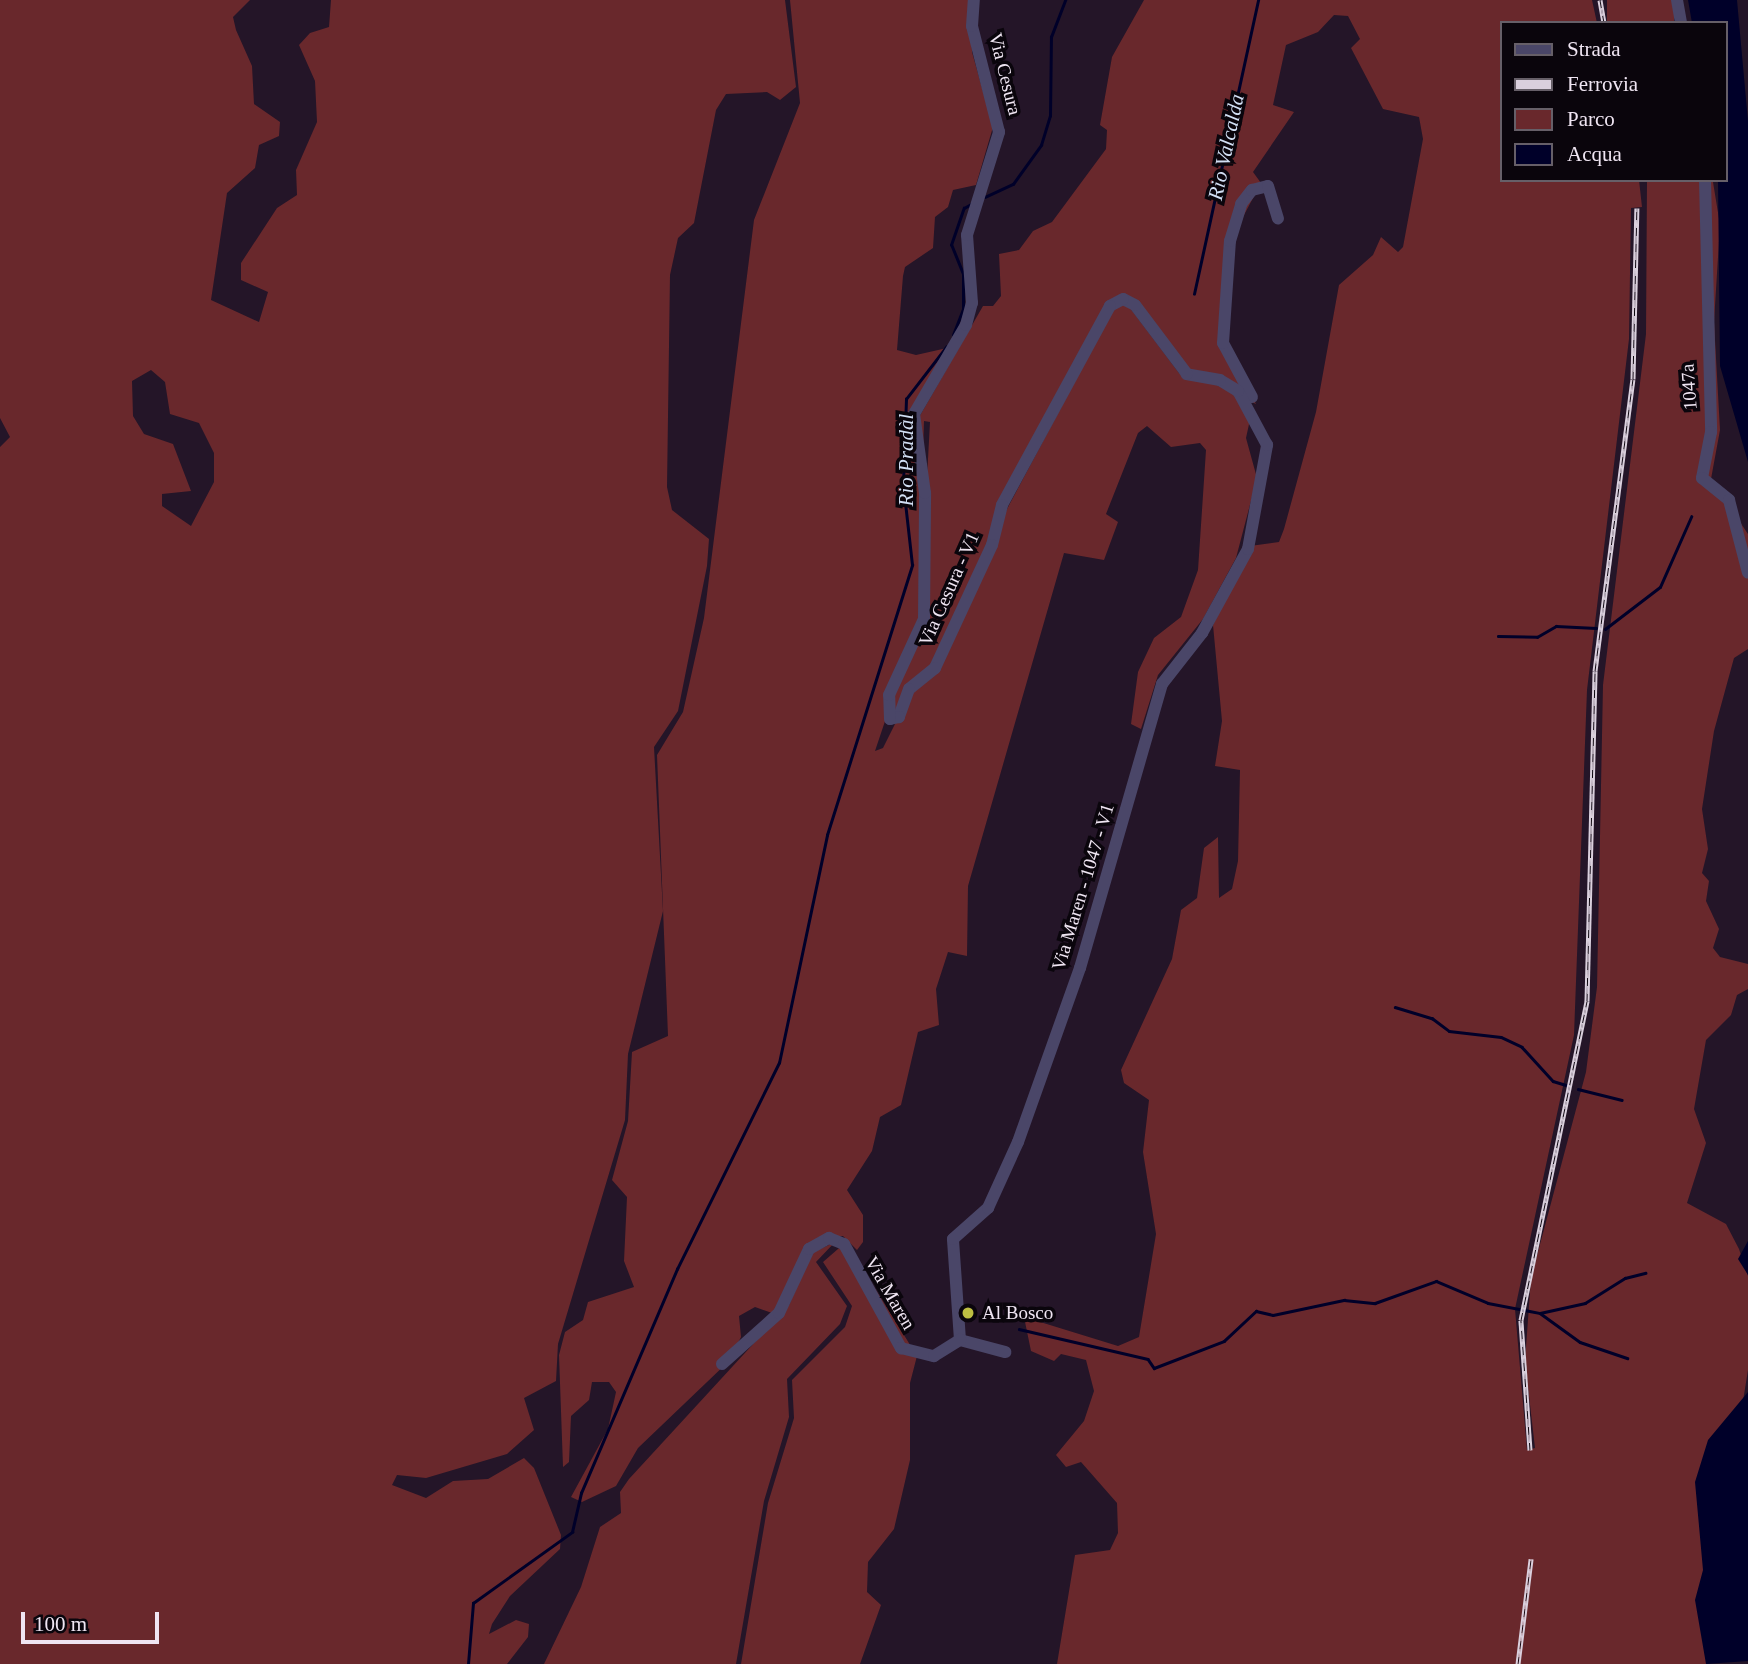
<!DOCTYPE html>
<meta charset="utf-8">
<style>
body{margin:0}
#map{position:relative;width:1748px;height:1664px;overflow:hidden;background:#241528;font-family:"Times New Roman",serif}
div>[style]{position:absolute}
.green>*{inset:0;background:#69282c;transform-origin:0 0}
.water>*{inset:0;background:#000029}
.stream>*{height:2.5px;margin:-1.25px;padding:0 1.25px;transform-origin:1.25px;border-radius:1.25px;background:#000029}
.minor>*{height:12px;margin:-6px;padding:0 6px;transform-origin:6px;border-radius:6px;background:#4a4668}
.rail>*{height:5px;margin-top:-2.5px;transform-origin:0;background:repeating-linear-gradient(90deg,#0a050c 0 8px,#dad0dd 0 16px);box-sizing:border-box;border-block:2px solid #dad0dd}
.dots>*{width:19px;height:19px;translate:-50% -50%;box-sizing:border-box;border:4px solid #0a050c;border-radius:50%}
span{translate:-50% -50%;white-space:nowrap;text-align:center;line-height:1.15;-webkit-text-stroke:7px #0a050c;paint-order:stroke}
.street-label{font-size:19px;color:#efe5f2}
.poi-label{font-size:19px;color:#efe5f2}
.left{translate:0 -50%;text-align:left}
.water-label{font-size:21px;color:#d2dff4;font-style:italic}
.legend{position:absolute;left:1500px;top:21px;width:228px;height:161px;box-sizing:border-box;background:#0a050c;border:2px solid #665f68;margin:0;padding:9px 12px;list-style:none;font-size:21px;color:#efe5f2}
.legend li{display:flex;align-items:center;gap:14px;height:35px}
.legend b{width:35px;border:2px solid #665f68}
.scale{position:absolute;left:21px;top:1612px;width:138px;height:32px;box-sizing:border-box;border:4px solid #efe5f2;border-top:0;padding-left:9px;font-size:21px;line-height:24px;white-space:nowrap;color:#efe5f2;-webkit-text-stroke:5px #0a050c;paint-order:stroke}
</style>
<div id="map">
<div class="green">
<i style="clip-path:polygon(evenodd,0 0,250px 0,233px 17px,236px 30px,252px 66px,254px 104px,280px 122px,279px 136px,259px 145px,255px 168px,227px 193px,211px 300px,259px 322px,268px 292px,241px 280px,241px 263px,277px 208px,297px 195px,296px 170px,317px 122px,315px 81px,299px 45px,310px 33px,329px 27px,331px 0,785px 0,796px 87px,780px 100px,767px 92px,726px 94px,716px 110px,694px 223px,678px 238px,670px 275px,667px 487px,672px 510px,709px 539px,707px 566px,678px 711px,654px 747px,663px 911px,628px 1054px,625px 1120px,558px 1344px,556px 1381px,524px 1398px,534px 1430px,507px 1454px,426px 1478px,397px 1475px,392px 1485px,426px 1498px,453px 1481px,488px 1479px,524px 1458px,534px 1468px,561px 1535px,560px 1549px,510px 1596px,492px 1624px,489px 1634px,516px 1620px,529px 1624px,528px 1637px,507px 1664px,0 1664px,0 447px,10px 437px,0 418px,0 0,151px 370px,165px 382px,170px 414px,199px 423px,214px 453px,214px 482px,191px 526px,162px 506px,162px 494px,191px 491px,173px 444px,144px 434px,133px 416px,132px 381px,151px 370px)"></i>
<i style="clip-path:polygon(790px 0,971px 0,972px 52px,993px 127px,976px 185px,953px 190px,948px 207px,935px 217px,933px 248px,905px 267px,903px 276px,897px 350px,916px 355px,947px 348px,911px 418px,922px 480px,920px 617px,875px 751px,883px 748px,909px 696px,932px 676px,1007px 509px,1114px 308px,1127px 304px,1179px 373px,1227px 386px,1251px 415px,1246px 438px,1257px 478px,1236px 558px,1203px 619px,1158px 675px,1141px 729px,1131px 724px,1138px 672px,1154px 638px,1181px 617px,1198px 570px,1206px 450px,1200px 443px,1171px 447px,1147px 426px,1138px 433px,1106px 514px,1118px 522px,1104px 560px,1064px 553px,968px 886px,967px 956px,948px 952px,936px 989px,939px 1025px,918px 1032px,901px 1105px,880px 1117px,872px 1151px,847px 1190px,863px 1215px,863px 1242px,857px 1250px,843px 1236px,821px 1239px,775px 1314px,755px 1307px,739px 1316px,741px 1337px,729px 1361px,638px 1448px,616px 1486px,582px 1502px,571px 1497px,608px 1429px,616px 1392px,609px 1382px,592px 1382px,589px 1400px,571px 1416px,569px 1462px,563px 1467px,559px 1355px,565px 1332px,583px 1320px,588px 1302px,634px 1287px,624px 1261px,627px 1197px,612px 1180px,628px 1121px,632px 1052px,668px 1036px,657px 755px,683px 712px,704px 618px,754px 220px,800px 103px)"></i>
<i style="clip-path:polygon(1144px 0,1592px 0,1597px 23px,1501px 23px,1501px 180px,1639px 180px,1642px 207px,1631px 208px,1629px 339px,1587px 690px,1574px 1035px,1515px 1309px,1527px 1450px,1535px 1448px,1525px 1361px,1531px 1278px,1586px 1072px,1597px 987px,1603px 685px,1646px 334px,1647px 180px,1713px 182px,1720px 225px,1714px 322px,1720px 430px,1711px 479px,1748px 534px,1748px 649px,1734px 658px,1714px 731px,1702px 809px,1708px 849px,1702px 873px,1709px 881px,1706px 901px,1719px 929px,1713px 948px,1720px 957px,1748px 964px,1748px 989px,1737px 995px,1731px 1015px,1706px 1040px,1694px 1109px,1706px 1143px,1687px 1203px,1726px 1224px,1739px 1249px,1748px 1276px,1748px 1370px,1705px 1637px,1707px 1664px,1057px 1664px,1075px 1555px,1110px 1550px,1118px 1533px,1117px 1503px,1081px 1462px,1066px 1467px,1056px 1455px,1084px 1421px,1094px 1391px,1086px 1360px,1061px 1354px,1054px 1361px,1031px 1351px,1024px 1317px,1118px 1346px,1139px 1337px,1156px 1234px,1143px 1152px,1149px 1100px,1124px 1083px,1121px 1070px,1172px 959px,1181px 910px,1197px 898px,1204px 848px,1218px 837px,1219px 898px,1232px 889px,1238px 861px,1240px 770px,1215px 766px,1222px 721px,1213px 625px,1250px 546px,1279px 542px,1284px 529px,1316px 412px,1339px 285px,1373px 255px,1381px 237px,1398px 252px,1403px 247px,1423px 139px,1419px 117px,1383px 109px,1351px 48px,1360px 39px,1348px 16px,1334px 15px,1318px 32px,1286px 45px,1273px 105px,1294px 112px,1253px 172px,1261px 183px,1236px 230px,1222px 340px,1256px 404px,1191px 373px,1137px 300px,1122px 294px,991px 536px,938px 653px,897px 715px,891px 701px,918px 643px,930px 422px,924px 421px,923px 451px,918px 419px,983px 306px,993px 306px,1001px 296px,999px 254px,1019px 250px,1033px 231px,1052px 222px,1106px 149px,1107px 130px,1100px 125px,1112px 57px)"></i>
<i style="left:1607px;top:0;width:67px;height:24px"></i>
<i style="clip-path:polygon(835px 1242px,816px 1262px,847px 1306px,840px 1324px,787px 1379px,789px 1417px,764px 1501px,736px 1664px,544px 1664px,581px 1587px,600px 1527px,621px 1513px,620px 1492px,629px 1479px,789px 1305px,812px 1253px)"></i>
<i style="clip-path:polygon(846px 1242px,917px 1356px,910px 1383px,910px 1460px,894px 1529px,868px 1562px,867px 1592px,881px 1605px,860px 1664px,741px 1664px,768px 1503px,794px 1418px,792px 1380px,845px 1327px,852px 1306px,823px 1262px)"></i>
</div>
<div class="water">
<i style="clip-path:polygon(1688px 0,1737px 0,1748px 121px,1748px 462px,1720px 366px,1718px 180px,1725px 180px,1725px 23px,1692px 23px)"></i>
<i style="clip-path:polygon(1748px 1241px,1748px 1275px,1738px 1259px)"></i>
<i style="clip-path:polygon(1748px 1392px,1748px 1661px,1706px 1664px,1695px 1600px,1703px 1570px,1695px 1482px,1708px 1440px)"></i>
</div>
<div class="stream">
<i style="left:985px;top:197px;width:31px;rotate:-25deg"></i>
<i style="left:1013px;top:184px;width:48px;rotate:-54.3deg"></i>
<i style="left:1041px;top:145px;width:30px;rotate:-73deg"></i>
<i style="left:1050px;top:116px;width:79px;rotate:-89.3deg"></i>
<i style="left:1051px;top:37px;width:40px;rotate:-69deg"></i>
<i style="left:1194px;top:294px;width:301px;rotate:-77.7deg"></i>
<i style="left:953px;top:335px;width:28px;rotate:-69deg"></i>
<i style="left:963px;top:309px;width:35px;rotate:-90deg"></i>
<i style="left:963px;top:274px;width:31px;rotate:-112deg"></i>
<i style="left:951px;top:245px;width:39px;rotate:-71deg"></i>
<i style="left:964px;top:208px;width:10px;rotate:-29deg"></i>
<i style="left:1605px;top:629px;width:69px;rotate:-37.4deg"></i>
<i style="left:1660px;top:587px;width:77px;rotate:-66.1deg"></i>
<i style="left:1498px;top:636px;width:39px;rotate:1deg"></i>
<i style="left:1537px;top:637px;width:22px;rotate:-30deg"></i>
<i style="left:1556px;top:626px;width:40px;rotate:2.9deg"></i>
<i style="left:1395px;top:1007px;width:39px;rotate:17deg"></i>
<i style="left:1432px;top:1018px;width:21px;rotate:37deg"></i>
<i style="left:1449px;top:1031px;width:52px;rotate:6.6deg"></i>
<i style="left:1501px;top:1037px;width:23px;rotate:25deg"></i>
<i style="left:1522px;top:1047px;width:46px;rotate:47.6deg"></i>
<i style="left:1553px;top:1081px;width:14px;rotate:17deg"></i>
<i style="left:1578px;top:1089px;width:45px;rotate:14deg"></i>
<i style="left:1540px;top:1313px;width:46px;rotate:-12.5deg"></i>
<i style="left:1585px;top:1303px;width:47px;rotate:-32deg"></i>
<i style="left:1625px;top:1278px;width:21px;rotate:-14deg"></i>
<i style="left:1019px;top:1329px;width:132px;rotate:13.1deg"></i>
<i style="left:1148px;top:1359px;width:11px;rotate:56deg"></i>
<i style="left:1154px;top:1368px;width:75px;rotate:-21.1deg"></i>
<i style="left:1224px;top:1341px;width:44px;rotate:-43.2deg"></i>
<i style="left:1256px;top:1311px;width:17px;rotate:13deg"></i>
<i style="left:1273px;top:1315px;width:73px;rotate:-11.9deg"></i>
<i style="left:1344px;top:1300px;width:31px;rotate:6deg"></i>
<i style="left:1375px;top:1303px;width:65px;rotate:-19.8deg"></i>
<i style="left:1436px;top:1281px;width:56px;rotate:22.9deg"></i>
<i style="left:1488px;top:1303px;width:53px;rotate:10.9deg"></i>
<i style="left:1540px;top:1313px;width:49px;rotate:35.9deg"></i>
<i style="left:1580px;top:1342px;width:50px;rotate:18.8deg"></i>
<i style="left:468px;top:1664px;width:61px;rotate:-85.3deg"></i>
<i style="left:473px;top:1603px;width:122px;rotate:-35.6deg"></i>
<i style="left:572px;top:1532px;width:40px;rotate:-77deg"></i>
<i style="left:581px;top:1493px;width:244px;rotate:-66.8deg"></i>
<i style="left:677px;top:1269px;width:230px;rotate:-63.7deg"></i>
<i style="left:779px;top:1063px;width:233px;rotate:-78.1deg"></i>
<i style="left:827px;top:835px;width:283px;rotate:-72.5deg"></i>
<i style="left:912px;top:565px;width:81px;rotate:-96.4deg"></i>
<i style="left:903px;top:485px;width:86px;rotate:-88deg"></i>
<i style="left:906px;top:399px;width:66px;rotate:-52.4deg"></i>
</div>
<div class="minor">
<i style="left:1677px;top:0;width:23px;rotate:80deg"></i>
<i style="left:1705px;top:180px;width:252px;rotate:88.6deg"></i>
<i style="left:1711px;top:432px;width:47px;rotate:101.1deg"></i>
<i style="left:1702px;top:478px;width:35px;rotate:39deg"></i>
<i style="left:1729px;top:500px;width:75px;rotate:75.4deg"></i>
<i style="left:1252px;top:397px;width:61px;rotate:-118.2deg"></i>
<i style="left:1223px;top:343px;width:102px;rotate:-86.1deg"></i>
<i style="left:1230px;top:241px;width:39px;rotate:-73deg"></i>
<i style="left:1241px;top:204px;width:18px;rotate:-52deg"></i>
<i style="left:1252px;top:190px;width:16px;rotate:-14deg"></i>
<i style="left:1268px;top:186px;width:34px;rotate:73deg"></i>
<i style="left:960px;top:1340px;width:101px;rotate:-94deg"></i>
<i style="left:953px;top:1239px;width:47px;rotate:-41.5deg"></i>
<i style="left:988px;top:1208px;width:72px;rotate:-65.6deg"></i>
<i style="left:1018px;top:1142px;width:185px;rotate:-70.4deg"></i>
<i style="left:1080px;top:968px;width:296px;rotate:-73.9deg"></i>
<i style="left:1162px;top:684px;width:65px;rotate:-51.9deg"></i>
<i style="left:1202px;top:633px;width:96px;rotate:-61.3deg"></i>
<i style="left:1248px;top:549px;width:106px;rotate:-79.6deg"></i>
<i style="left:1267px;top:445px;width:61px;rotate:-118.2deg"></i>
<i style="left:1238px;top:391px;width:21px;rotate:-149deg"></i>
<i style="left:1220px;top:380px;width:34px;rotate:-170deg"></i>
<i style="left:1187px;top:374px;width:86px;rotate:-127deg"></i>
<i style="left:1135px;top:305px;width:13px;rotate:-153deg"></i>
<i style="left:1123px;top:299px;width:15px;rotate:152deg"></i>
<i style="left:1110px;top:306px;width:226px;rotate:118.5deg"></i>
<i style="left:1002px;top:505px;width:41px;rotate:104deg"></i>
<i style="left:992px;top:545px;width:136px;rotate:114.9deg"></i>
<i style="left:935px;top:668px;width:33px;rotate:141deg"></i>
<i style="left:909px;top:689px;width:30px;rotate:110deg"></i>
<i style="left:899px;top:717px;width:9px;rotate:167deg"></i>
<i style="left:890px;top:719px;width:24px;rotate:-92deg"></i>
<i style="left:889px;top:695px;width:84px;rotate:-65.3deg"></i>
<i style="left:924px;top:619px;width:126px;rotate:-89.5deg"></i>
<i style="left:925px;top:493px;width:80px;rotate:-97.9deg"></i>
<i style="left:914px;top:414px;width:103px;rotate:-59.7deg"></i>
<i style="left:966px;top:325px;width:23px;rotate:-75deg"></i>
<i style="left:972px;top:303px;width:68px;rotate:-94.2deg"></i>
<i style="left:967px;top:235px;width:108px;rotate:-72.7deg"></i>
<i style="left:999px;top:132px;width:109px;rotate:-104.3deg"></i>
<i style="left:972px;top:26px;width:26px;rotate:-86deg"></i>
<i style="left:960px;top:1340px;width:47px;rotate:14.9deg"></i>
<i style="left:722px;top:1364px;width:76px;rotate:-41.8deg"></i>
<i style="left:779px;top:1313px;width:71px;rotate:-64.9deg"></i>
<i style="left:809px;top:1249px;width:23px;rotate:-29deg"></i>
<i style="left:829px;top:1238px;width:16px;rotate:22deg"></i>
<i style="left:844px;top:1244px;width:119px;rotate:61.3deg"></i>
<i style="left:901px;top:1348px;width:34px;rotate:14deg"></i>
<i style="left:934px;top:1356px;width:31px;rotate:-32deg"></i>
</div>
<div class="rail">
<i style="left:1600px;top:0;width:23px;rotate:80deg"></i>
<i style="left:1530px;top:1450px;width:130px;rotate:-94deg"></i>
<i style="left:1521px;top:1320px;width:326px;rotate:-78.3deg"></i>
<i style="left:1587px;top:1001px;width:330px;rotate:-88.6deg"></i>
<i style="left:1595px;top:671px;width:294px;rotate:-82.6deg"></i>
<i style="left:1633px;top:379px;width:171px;rotate:-88.7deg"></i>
<i style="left:1518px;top:1664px;width:106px;rotate:-82.9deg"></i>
</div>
<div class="dots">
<i style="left:968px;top:1313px;background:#bebf42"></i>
</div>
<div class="street-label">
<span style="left:1005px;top:74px;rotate:76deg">Via Cesura</span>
<span style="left:1689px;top:387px;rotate:-94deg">1047a</span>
<span style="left:949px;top:589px;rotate:-66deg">Via Cesura - V1</span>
<span style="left:1083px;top:887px;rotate:-73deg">Via Maren - 1047 - V1</span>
<span style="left:890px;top:1293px;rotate:60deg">Via Maren</span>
</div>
<div class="poi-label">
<span class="left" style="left:982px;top:1313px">Al Bosco</span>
</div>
<div class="water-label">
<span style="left:1226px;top:147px;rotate:-78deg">Rio Valcalda</span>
<span style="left:906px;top:460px;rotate:-90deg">Rio Pradàl</span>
</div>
<ul class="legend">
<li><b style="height:9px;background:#4a4668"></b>Strada</li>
<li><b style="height:9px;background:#dad0dd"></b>Ferrovia</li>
<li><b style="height:19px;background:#69282c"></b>Parco</li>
<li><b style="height:19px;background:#000029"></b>Acqua</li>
</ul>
<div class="scale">100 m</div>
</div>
